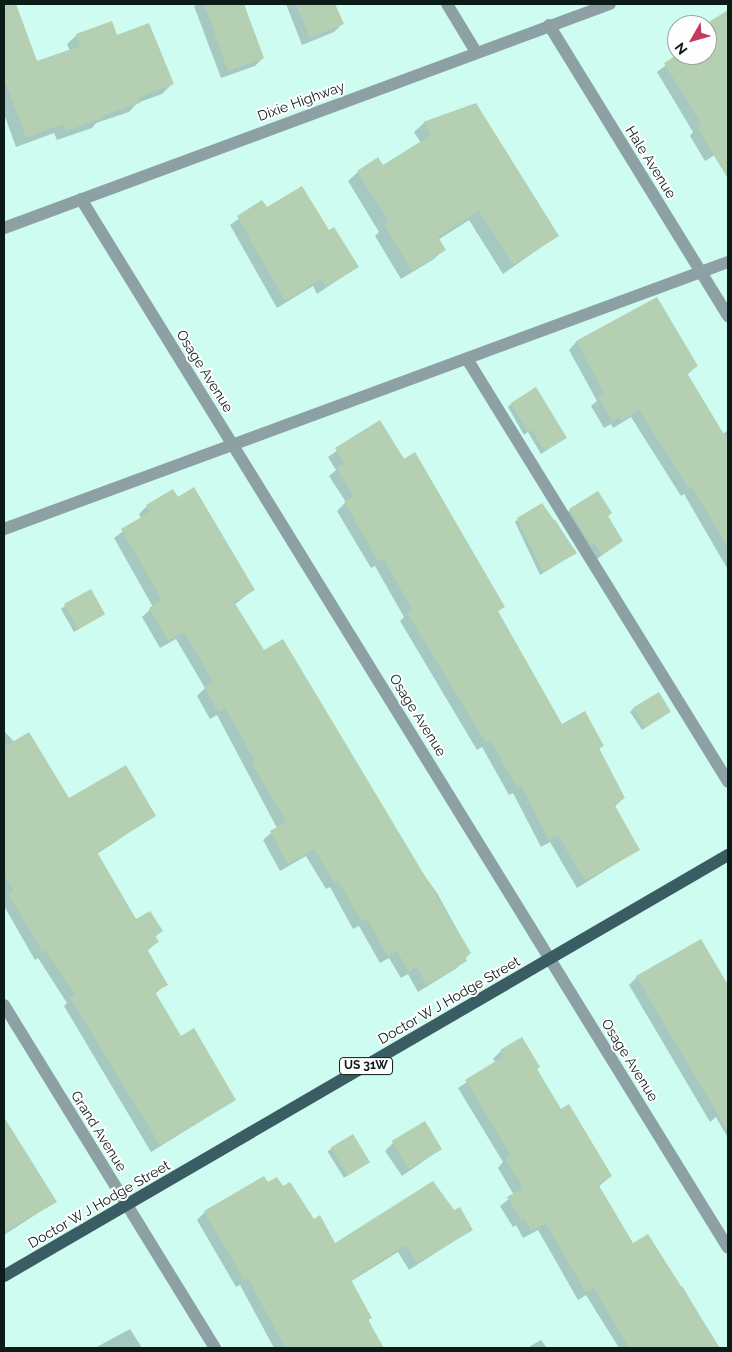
<!DOCTYPE html>
<style>
body{margin:0}
#map{position:relative;width:732px;height:1352px;overflow:hidden;background:#cffcf0;font-family:Raleway,sans-serif}
div>[style]{position:absolute}
.shadow>*{inset:0;background:#0003;transform-origin:0 0}
.building>*{inset:0;background:#b4cfb2;transform-origin:0 0}
.minor>*{height:12px;margin:-6px;padding:0 6px;transform-origin:6px;border-radius:6px;background:#8da0a3}
.major>*{height:12px;margin:-6px;padding:0 6px;transform-origin:6px;border-radius:6px;background:#3a5d64}
span{translate:-50% -50%;white-space:nowrap;text-align:center;line-height:1.15;-webkit-text-stroke:4px #fefefe;paint-order:stroke}
.shield-label span{padding:1px 4px;background:#fefefe;border:1px solid;border-radius:4px;-webkit-text-stroke-width:0}
.shield-label{font-size:12px;color:#0b1c18;font-weight:700}
.street-label{font-size:14px;color:#0b1c18}
.frame{position:absolute;inset:0;border:5px solid #0b1c18;pointer-events:none}
.north{position:absolute;left:667px;top:15px;width:50px;height:50px;box-sizing:border-box;background:#fefefe;border:1px solid #9da4a2;border-radius:50%;rotate:232deg;font-size:14px;font-weight:700;line-height:20px;text-align:center;color:#0b1c18}
.north::after{content:'';display:block;margin:auto;width:18px;height:22px;background:#c7385f;clip-path:polygon(50% 0,100% 100%,50% 72%,0 100%)}
</style>
<div id="map">
<div class="shadow">
<i style="clip-path:polygon(4px 4px,15px 4px,36px 63px,70px 51px,67px 44px,77px 35px,116px 37px,172px 84px,162px 94px,137px 103px,129px 112px,96px 123px,92px 128px,57px 140px,54px 133px,16px 147px,4px 114px)"></i>
<i style="clip-path:polygon(197px 4px,243px 4px,263px 58px,255px 66px,221px 78px,194px 6px)"></i>
<i style="clip-path:polygon(286px 4px,334px 4px,342px 24px,334px 32px,302px 45px)"></i>
<i style="clip-path:polygon(724px 14px,728px 22px,728px 147px,705px 161px,690px 136px,693px 132px,657px 72px,679px 55px,707px 55px,707px 25px)"></i>
<i style="clip-path:polygon(424px 123px,557px 236px,503px 274px,469px 220px,438px 240px,444px 249px,434px 259px,401px 279px,375px 236px,379px 232px,348px 181px,358px 172px,382px 167px,421px 143px,414px 132px)"></i>
<i style="clip-path:polygon(262px 202px,266px 209px,328px 232px,357px 267px,317px 294px,313px 286px,277px 308px,230px 225px)"></i>
<i style="clip-path:polygon(656px 299px,696px 366px,687px 375px,723px 434px,728px 430px,727px 568px,684px 494px,681px 496px,631px 417px,613px 428px,611px 424px,604px 428px,591px 406px,597px 401px,569px 350px,576px 342px)"></i>
<i style="clip-path:polygon(511px 404px,565px 438px,541px 454px,528px 432px,524px 435px,508px 407px)"></i>
<i style="clip-path:polygon(379px 422px,503px 607px,497px 612px,561px 726px,603px 745px,599px 750px,624px 798px,614px 807px,638px 850px,577px 888px,550px 842px,541px 847px,513px 793px,509px 795px,482px 747px,477px 750px,400px 621px,404px 617px,375px 566px,371px 568px,337px 511px,346px 502px,329px 476px,336px 470px,328px 457px)"></i>
<i style="clip-path:polygon(173px 491px,253px 590px,234px 605px,264px 652px,437px 893px,470px 953px,457px 968px,418px 992px,408px 974px,401px 978px,389px 958px,380px 963px,359px 926px,353px 929px,330px 887px,326px 889px,306px 856px,280px 871px,263px 840px,277px 828px,217px 715px,210px 719px,197px 696px,205px 688px,176px 639px,160px 648px,142px 617px,153px 607px,114px 538px,141px 518px,139px 514px,147px 506px)"></i>
<i style="clip-path:polygon(570px 510px,607px 516px,621px 541px,593px 562px,562px 518px)"></i>
<i style="clip-path:polygon(518px 519px,555px 520px,576px 553px,540px 575px,515px 522px)"></i>
<i style="clip-path:polygon(65px 606px,103px 614px,74px 632px,61px 609px)"></i>
<i style="clip-path:polygon(634px 708px,670px 712px,642px 730px,630px 712px)"></i>
<i style="clip-path:polygon(4px 731px,69px 799px,154px 816px,97px 854px,136px 921px,161px 931px,154px 938px,157px 942px,147px 951px,166px 984px,155px 994px,180px 1038px,235px 1100px,151px 1152px,64px 1006px,67px 1003px,38px 958px,35px 960px,4px 906px,4px 838px,18px 830px,4px 807px)"></i>
<i style="clip-path:polygon(701px 940px,728px 988px,728px 1138px,716px 1117px,710px 1122px,629px 985px,637px 977px)"></i>
<i style="clip-path:polygon(501px 1051px,536px 1070px,561px 1110px,611px 1176px,598px 1187px,632px 1245px,679px 1288px,682px 1286px,719px 1348px,619px 1348px,586px 1295px,578px 1300px,538px 1230px,523px 1238px,516px 1225px,513px 1227px,500px 1206px,514px 1195px,498px 1168px,503px 1162px,458px 1088px,496px 1063px,493px 1059px)"></i>
<i style="clip-path:polygon(4px 1126px,55px 1202px,4px 1235px)"></i>
<i style="left:352px;top:1136px;width:31px;height:29px;rotate:58deg"></i>
<i style="clip-path:polygon(393px 1143px,441px 1149px,402px 1176px,385px 1151px)"></i>
<i style="clip-path:polygon(267px 1184px,282px 1188px,335px 1245px,454px 1212px,471px 1230px,409px 1270px,398px 1252px,350px 1282px,382px 1348px,274px 1348px,240px 1285px,236px 1287px,197px 1220px,205px 1212px)"></i>
<i style="clip-path:polygon(130px 1329px,142px 1348px,95px 1348px)"></i>
<i style="clip-path:polygon(541px 1340px,547px 1348px,527px 1348px)"></i>
</div>
<div class="building">
<i style="clip-path:polygon(4px 4px,16px 4px,37px 61px,80px 46px,76px 34px,112px 21px,117px 35px,149px 23px,174px 84px,138px 98px,140px 103px,102px 116px,103px 118px,66px 131px,64px 124px,26px 138px,4px 79px)"></i>
<i style="clip-path:polygon(204px 4px,244px 4px,264px 58px,228px 71px)"></i>
<i style="clip-path:polygon(296px 4px,335px 4px,344px 24px,310px 38px)"></i>
<i style="clip-path:polygon(728px 10px,728px 179px,697px 127px,701px 124px,664px 63px,677px 55px,707px 55px,707px 25px,704px 25px)"></i>
<i style="clip-path:polygon(476px 103px,559px 236px,513px 265px,479px 211px,438px 237px,446px 250px,412px 271px,384px 225px,389px 222px,357px 171px,378px 157px,383px 165px,431px 135px,423px 122px)"></i>
<i style="clip-path:polygon(302px 186px,329px 230px,334px 227px,359px 267px,326px 287px,321px 279px,285px 301px,237px 216px,262px 200px,267px 207px)"></i>
<i style="clip-path:polygon(657px 297px,698px 366px,687px 373px,728px 441px,728px 548px,692px 487px,689px 489px,639px 410px,621px 421px,619px 417px,613px 421px,598px 397px,604px 393px,576px 341px)"></i>
<i style="clip-path:polygon(536px 387px,567px 438px,545px 451px,532px 430px,528px 432px,511px 403px)"></i>
<i style="clip-path:polygon(380px 420px,404px 459px,415px 452px,505px 607px,498px 611px,562px 724px,585px 711px,604px 746px,599px 748px,625px 798px,614px 804px,640px 850px,585px 881px,558px 835px,549px 840px,521px 786px,517px 788px,490px 740px,486px 743px,407px 613px,412px 610px,384px 559px,379px 562px,344px 502px,354px 496px,336px 468px,344px 463px,335px 448px)"></i>
<i style="clip-path:polygon(194px 487px,255px 590px,234px 602px,264px 650px,283px 639px,471px 953px,465px 957px,467px 961px,427px 985px,416px 967px,409px 972px,397px 951px,388px 956px,367px 919px,362px 922px,338px 881px,334px 883px,314px 849px,288px 864px,270px 831px,286px 822px,252px 763px,255px 761px,225px 708px,218px 712px,204px 687px,213px 682px,184px 632px,168px 641px,149px 608px,162px 600px,121px 529px,150px 512px,146px 505px,173px 489px,178px 497px)"></i>
<i style="clip-path:polygon(598px 491px,612px 513px,608px 516px,623px 541px,602px 555px,594px 543px,591px 545px,569px 509px)"></i>
<i style="clip-path:polygon(542px 503px,577px 553px,543px 572px,517px 518px)"></i>
<i style="left:91px;top:589px;width:29px;height:31px;rotate:61deg"></i>
<i style="left:659px;top:692px;width:23px;height:30px;rotate:59deg"></i>
<i style="clip-path:polygon(29px 732px,69px 798px,126px 765px,156px 816px,97px 852px,136px 919px,150px 911px,163px 931px,155px 936px,159px 942px,147px 949px,168px 985px,155px 992px,181px 1036px,194px 1028px,236px 1100px,160px 1145px,70px 998px,75px 995px,46px 951px,43px 953px,8px 894px,14px 890px,4px 876px,4px 747px)"></i>
<i style="clip-path:polygon(701px 939px,728px 985px,728px 1132px,636px 976px)"></i>
<i style="clip-path:polygon(522px 1037px,540px 1067px,537px 1069px,561px 1109px,569px 1104px,612px 1176px,598px 1184px,633px 1243px,648px 1234px,720px 1348px,629px 1348px,594px 1288px,586px 1293px,546px 1223px,531px 1231px,524px 1218px,521px 1220px,507px 1197px,523px 1188px,505px 1159px,511px 1155px,465px 1080px,504px 1056px,500px 1050px)"></i>
<i style="clip-path:polygon(4px 1117px,57px 1202px,4px 1232px)"></i>
<i style="left:425px;top:1121px;width:33px;height:39px;rotate:59deg"></i>
<i style="left:353px;top:1134px;width:33px;height:26px;rotate:59deg"></i>
<i style="clip-path:polygon(264px 1176px,268px 1182px,277px 1177px,283px 1186px,290px 1182px,314px 1219px,320px 1215px,335px 1243px,433px 1181px,454px 1210px,460px 1207px,473px 1230px,417px 1263px,406px 1245px,351px 1280px,372px 1318px,368px 1320px,384px 1348px,285px 1348px,248px 1278px,244px 1280px,204px 1211px)"></i>
</div>
<div class="minor">
<i style="left:447px;top:4px;width:56px;rotate:58.9deg"></i>
<i style="left:549px;top:25px;width:342px;rotate:58.4deg"></i>
<i style="left:81px;top:199px;width:1232px;rotate:58.33deg"></i>
<i style="left:4px;top:228px;width:646px;rotate:-20.29deg"></i>
<i style="left:467px;top:359px;width:497px;rotate:58.3deg"></i>
<i style="left:4px;top:529px;width:772px;rotate:-20.24deg"></i>
<i style="left:4px;top:1005px;width:403px;rotate:58.4deg"></i>
</div>
<div class="major">
<i style="left:4px;top:1276px;width:838px;rotate:-30.18deg"></i>
</div>
<div class="shield-label">
<span style="left:366px;top:1066px">US 31W</span>
</div>
<div class="street-label">
<span style="left:301px;top:101px;rotate:-20deg">Dixie Highway</span>
<span style="left:651px;top:162px;rotate:58deg">Hale Avenue</span>
<span style="left:205px;top:371px;rotate:58deg">Osage Avenue</span>
<span style="left:418px;top:715px;rotate:58deg">Osage Avenue</span>
<span style="left:449px;top:1000px;rotate:-30deg">Doctor W J Hodge Street</span>
<span style="left:630px;top:1060px;rotate:58deg">Osage Avenue</span>
<span style="left:99px;top:1131px;rotate:58deg">Grand Avenue</span>
<span style="left:99px;top:1204px;rotate:-30deg">Doctor W J Hodge Street</span>
</div>
<div class="frame"></div>
<div class="north">N</div>
</div>
